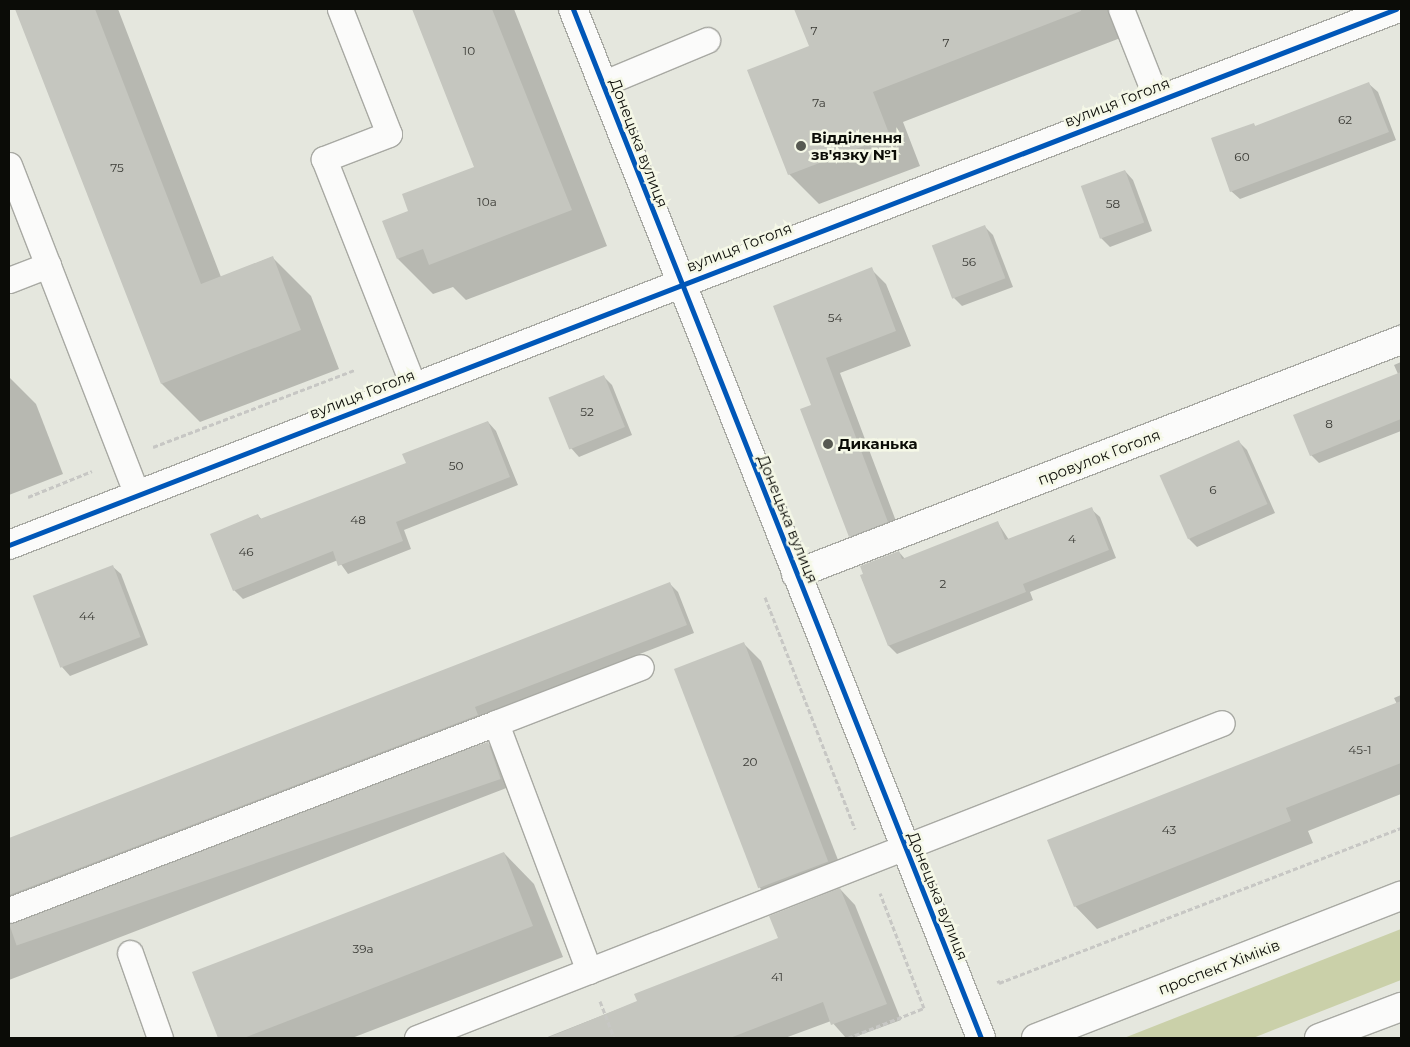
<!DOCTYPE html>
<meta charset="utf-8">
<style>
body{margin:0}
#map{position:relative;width:1410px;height:1047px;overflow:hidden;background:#e5e7de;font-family:Montserrat,sans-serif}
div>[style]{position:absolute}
.green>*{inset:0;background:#cad0a9}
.shadow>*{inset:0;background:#0003}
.building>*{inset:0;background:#c5c6bf;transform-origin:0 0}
.path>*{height:3px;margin-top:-1.5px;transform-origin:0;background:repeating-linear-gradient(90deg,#c7c7c4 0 5px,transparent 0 7.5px)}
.roads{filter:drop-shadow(1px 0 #a8a9a3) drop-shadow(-1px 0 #a8a9a3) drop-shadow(0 1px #a8a9a3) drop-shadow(0 -1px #a8a9a3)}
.service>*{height:25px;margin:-12.5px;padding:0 12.5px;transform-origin:12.5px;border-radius:12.5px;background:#fbfbfa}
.minor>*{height:28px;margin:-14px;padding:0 14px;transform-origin:14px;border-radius:14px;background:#fbfbfa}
.tertiary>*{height:28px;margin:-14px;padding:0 14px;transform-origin:14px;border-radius:14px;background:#fbfbfa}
.secondary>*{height:28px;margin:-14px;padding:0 14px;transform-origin:14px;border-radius:14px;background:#fbfbfa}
.cycleway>*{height:5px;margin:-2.5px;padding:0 2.5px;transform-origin:2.5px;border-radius:2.5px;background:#0057b8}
.dots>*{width:14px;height:14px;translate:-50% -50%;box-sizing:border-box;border:2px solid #f5f8e7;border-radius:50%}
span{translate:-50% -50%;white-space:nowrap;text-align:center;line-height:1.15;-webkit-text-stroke:5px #f5f8e7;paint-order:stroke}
.number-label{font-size:12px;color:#3a3a35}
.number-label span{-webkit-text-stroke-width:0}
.street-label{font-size:15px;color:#0b0c07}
.poi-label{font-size:15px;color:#0b0c07;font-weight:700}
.left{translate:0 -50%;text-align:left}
.frame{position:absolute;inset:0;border:10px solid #0b0c07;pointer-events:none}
</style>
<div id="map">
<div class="green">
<i style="clip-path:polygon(1401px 929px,1401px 980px,1253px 1038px,1124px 1038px)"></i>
</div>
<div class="shadow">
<i style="clip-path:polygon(16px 9px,118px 9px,221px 277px,272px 257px,311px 296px,339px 369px,200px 422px,162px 384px)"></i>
<i style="clip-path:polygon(413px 9px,514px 9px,607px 246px,466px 300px,453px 287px,433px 294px,398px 259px,410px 211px,476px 168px)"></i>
<i style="clip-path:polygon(796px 9px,1112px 9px,1123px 37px,903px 122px,920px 166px,819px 204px,789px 174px,810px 47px)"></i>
<i style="clip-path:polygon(1369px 84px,1378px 92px,1396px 140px,1240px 199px,1231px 191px,1253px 124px,1256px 127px)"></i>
<i style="clip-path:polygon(1125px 171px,1133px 180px,1152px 231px,1110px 247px,1101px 238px)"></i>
<i style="clip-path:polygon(985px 227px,993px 235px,1013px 287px,962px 306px,954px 298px)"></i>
<i style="clip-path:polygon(871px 269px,886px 284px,911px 346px,840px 373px,902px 537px,865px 551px,850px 536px,813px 406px,774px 307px)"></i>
<i style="clip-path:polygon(1401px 362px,1401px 431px,1319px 463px,1311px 455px,1398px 374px,1394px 365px)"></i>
<i style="clip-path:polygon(9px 377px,36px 404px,63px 474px,9px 495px)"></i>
<i style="clip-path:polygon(604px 377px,612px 385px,632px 435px,579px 457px,571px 448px)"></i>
<i style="clip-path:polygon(488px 422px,496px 431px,518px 485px,404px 530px,411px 549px,348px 574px,338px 560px,243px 599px,234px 590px,258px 515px,262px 520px,408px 464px)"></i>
<i style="clip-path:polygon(1239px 442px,1247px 450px,1275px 513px,1197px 547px,1189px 539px)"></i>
<i style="clip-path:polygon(1091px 509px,1100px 517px,1116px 558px,1030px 592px,1033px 600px,897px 654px,889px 646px,861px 576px,899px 552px,905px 559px,998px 523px,1009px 540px)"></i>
<i style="clip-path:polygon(112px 566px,121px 574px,148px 645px,70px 676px,62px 667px)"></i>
<i style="clip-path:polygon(670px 584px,678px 592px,694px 633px,482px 715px,9px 907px,9px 839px)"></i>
<i style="clip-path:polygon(744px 644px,761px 661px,845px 878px,777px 905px,760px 888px)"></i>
<i style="clip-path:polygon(1401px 695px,1401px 794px,1308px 831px,1313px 843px,1097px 929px,1075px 906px,1397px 704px,1394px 698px)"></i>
<i style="clip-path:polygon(487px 743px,496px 751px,509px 787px,9px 980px,9px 924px,14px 925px)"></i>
<i style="clip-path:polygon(504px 853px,534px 884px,563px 957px,352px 1038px,219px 1038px,193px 973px)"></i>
<i style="clip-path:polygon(840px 889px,855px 905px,901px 1020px,852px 1038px,846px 1038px,831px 1021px,785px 1038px,545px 1038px,639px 1001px,780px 939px)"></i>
</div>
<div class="building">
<i style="clip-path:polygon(15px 9px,95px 9px,201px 284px,273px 256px,301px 330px,161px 384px)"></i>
<i style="clip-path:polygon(412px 9px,492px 9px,572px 210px,429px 265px,423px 249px,397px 259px,382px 221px,408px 211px,402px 194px,474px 167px)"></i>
<i style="clip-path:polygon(794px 9px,1081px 9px,1081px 11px,873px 92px,890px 136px,788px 175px,747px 70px,809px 46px)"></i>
<i style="clip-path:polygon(1369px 82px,1389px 132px,1230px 192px,1211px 138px,1254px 123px,1255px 126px)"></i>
<i style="left:1125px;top:170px;width:56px;height:47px;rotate:70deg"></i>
<i style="left:985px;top:225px;width:57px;height:57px;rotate:69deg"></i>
<i style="clip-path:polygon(872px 267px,896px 331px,826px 358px,888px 522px,849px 537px,800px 409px,811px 405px,773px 306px)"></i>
<i style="clip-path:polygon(1401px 372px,1401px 419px,1310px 456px,1293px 415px)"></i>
<i style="left:604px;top:375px;width:56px;height:60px;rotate:68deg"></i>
<i style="clip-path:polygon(488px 421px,510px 477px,396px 522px,403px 541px,338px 566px,333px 551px,233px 591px,210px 534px,258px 514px,260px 519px,406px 463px,402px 454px)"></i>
<i style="left:1239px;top:440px;width:70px;height:87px;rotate:66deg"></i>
<i style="clip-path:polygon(1092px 507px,1109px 550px,1023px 584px,1026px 592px,888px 646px,860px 575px,863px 574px,860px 566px,899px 551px,902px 559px,998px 521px,1005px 540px)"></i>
<i style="left:113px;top:565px;width:77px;height:86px;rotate:69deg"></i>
<i style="clip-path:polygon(670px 582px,687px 625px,475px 707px,478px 715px,9px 895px,9px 838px)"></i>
<i style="left:744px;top:642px;width:235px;height:75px;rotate:69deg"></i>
<i style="clip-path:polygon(1401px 701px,1401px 763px,1286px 808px,1291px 821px,1074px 907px,1047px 840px)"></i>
<i style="left:488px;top:742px;width:39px;height:512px;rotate:71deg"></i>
<i style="clip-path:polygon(504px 852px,533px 926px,244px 1038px,218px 1038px,192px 972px)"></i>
<i style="clip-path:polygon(840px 888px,887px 1004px,831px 1025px,823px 1002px,730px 1038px,547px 1038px,637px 1001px,634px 994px,778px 938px,769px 916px)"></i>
</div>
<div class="path">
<i style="left:153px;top:447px;width:216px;rotate:-20.9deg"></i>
<i style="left:28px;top:497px;width:69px;rotate:-22.1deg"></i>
<i style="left:765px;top:597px;width:249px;rotate:68.8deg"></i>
<i style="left:998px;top:980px;width:3px;rotate:72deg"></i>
<i style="left:999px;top:983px;width:431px;rotate:-21.1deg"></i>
<i style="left:600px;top:1001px;width:40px;rotate:69deg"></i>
<i style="left:848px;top:1038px;width:82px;rotate:-21.5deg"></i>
<i style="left:924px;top:1008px;width:123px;rotate:-110.9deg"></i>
</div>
<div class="roads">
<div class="service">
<i style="left:340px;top:9px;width:134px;rotate:68.6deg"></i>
<i style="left:389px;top:134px;width:70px;rotate:159deg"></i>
<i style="left:324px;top:159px;width:246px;rotate:68.5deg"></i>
<i style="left:1121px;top:9px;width:98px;rotate:68.4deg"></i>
<i style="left:602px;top:84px;width:114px;rotate:-22.7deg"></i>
<i style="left:9px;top:165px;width:354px;rotate:68.8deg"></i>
<i style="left:9px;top:280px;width:42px;rotate:-21deg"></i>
<i style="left:9px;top:910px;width:522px;rotate:-21.01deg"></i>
<i style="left:130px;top:953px;width:90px;rotate:70.6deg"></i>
<i style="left:589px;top:971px;width:265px;rotate:-110.6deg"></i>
<i style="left:496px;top:723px;width:155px;rotate:-21.1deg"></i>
<i style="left:417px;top:1038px;width:864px;rotate:-21.37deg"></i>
</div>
<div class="minor">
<i style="left:680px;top:284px;width:767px;rotate:-21.01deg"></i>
<i style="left:796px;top:574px;width:649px;rotate:-21.15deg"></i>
</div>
<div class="tertiary">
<i style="left:573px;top:9px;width:1107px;rotate:68.37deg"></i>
<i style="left:9px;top:545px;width:720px;rotate:-21.25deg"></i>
</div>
<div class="secondary">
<i style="left:1036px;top:1038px;width:392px;rotate:-21.3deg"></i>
<i style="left:1319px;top:1038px;width:88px;rotate:-20.7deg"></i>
</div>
</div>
<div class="cycleway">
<i style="left:573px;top:9px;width:1107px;rotate:68.37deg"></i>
<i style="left:9px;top:545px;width:1487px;rotate:-21.13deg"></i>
</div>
<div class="dots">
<i style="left:801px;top:146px;background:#575952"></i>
<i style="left:828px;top:444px;background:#575952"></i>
</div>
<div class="number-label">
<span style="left:814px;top:31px">7</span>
<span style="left:946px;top:43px">7</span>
<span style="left:469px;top:51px">10</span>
<span style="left:819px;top:103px">7а</span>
<span style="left:1345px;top:120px">62</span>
<span style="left:1242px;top:157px">60</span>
<span style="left:117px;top:168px">75</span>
<span style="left:487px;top:202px">10а</span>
<span style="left:1113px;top:204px">58</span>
<span style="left:969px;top:262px">56</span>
<span style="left:835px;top:318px">54</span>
<span style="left:587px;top:412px">52</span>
<span style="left:1329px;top:424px">8</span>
<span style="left:456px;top:466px">50</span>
<span style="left:1213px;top:490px">6</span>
<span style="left:358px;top:520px">48</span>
<span style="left:1072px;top:539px">4</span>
<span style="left:246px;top:552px">46</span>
<span style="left:943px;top:584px">2</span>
<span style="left:87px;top:616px">44</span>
<span style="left:1360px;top:750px">45-1</span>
<span style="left:750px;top:762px">20</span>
<span style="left:1169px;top:830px">43</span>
<span style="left:363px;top:949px">39а</span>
<span style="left:777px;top:977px">41</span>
</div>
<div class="street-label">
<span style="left:1117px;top:102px;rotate:-21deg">вулиця Гоголя</span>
<span style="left:639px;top:143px;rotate:69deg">Донецька вулиця</span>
<span style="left:739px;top:247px;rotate:-21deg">вулиця Гоголя</span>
<span style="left:362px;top:394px;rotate:-21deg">вулиця Гоголя</span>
<span style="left:1099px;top:457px;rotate:-21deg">провулок Гоголя</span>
<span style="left:788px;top:519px;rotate:68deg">Донецька вулиця</span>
<span style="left:938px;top:896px;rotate:68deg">Донецька вулиця</span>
<span style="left:1219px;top:967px;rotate:-21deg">проспект Хіміків</span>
</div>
<div class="poi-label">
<span class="left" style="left:811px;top:146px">Відділення<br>зв'язку №1</span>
<span class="left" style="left:838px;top:444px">Диканька</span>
</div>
<div class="frame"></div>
</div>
